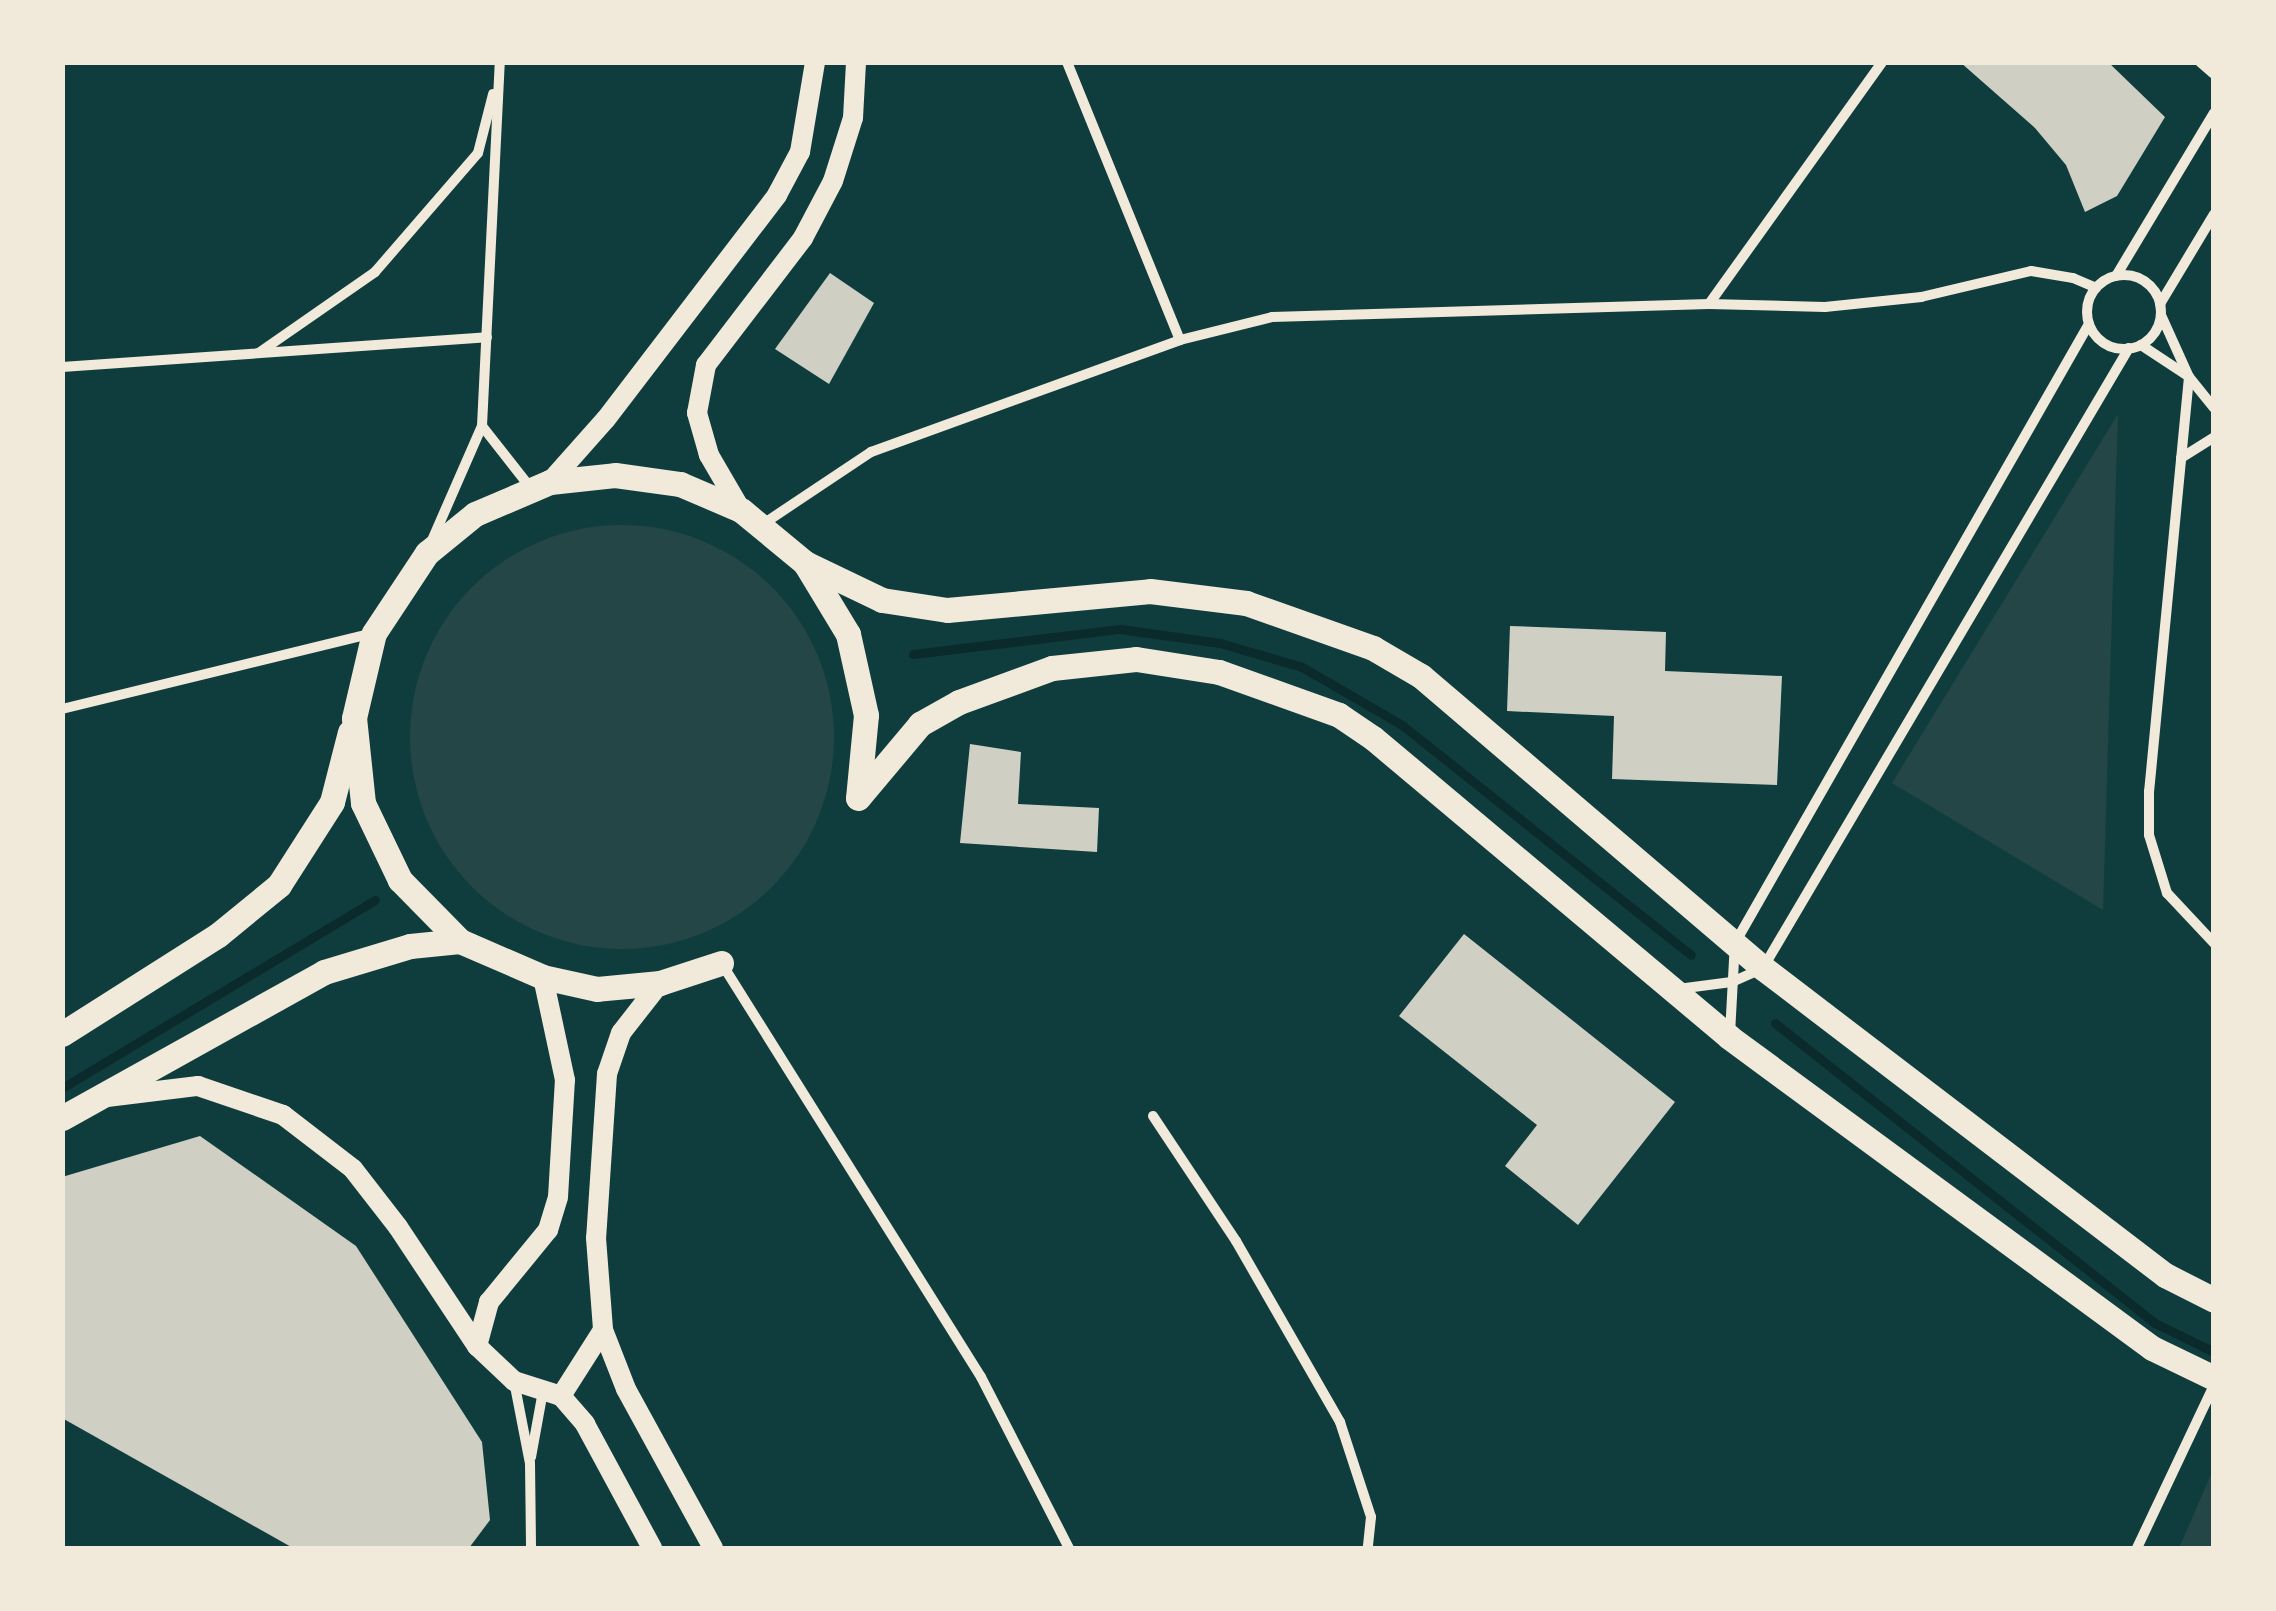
<!DOCTYPE html>
<style>
body{margin:0}
#map{position:relative;width:2276px;height:1611px;overflow:hidden;background:#0f3d3e;font-family:Georgia,serif}
div>[style]{position:absolute}
.green>*{inset:0;background:#244646}
.round{border-radius:50%}
.stream>*{height:9px;margin:-4.5px;padding:0 4.5px;transform-origin:4.5px;border-radius:4.5px;background:#0a2a2b}
.building>*{inset:0;background:#cfcfc3}
.minor>*{height:10px;margin:-5px;padding:0 5px;transform-origin:5px;border-radius:5px;background:#f1e9da}
.minor>.ring{margin:-5px;padding:0;box-sizing:content-box;background:none;border:10px solid #f1e9da;border-radius:50%}
.secondary>*{height:20px;margin:-10px;padding:0 10px;transform-origin:10px;border-radius:10px;background:#f1e9da}
.primary>*{height:25px;margin:-12.5px;padding:0 12.5px;transform-origin:12.5px;border-radius:12.5px;background:#f1e9da}
span{translate:-50% -50%;white-space:nowrap;text-align:center;line-height:1.15;-webkit-text-stroke:8px #f1e9da;paint-order:stroke}
.frame{position:absolute;inset:0;border:65px solid #f1e9da;pointer-events:none}
</style>
<div id="map">
<div class="green">
<i style="clip-path:polygon(2118px 414px,2103px 910px,1892px 783px)"></i>
<i class="round" style="left:410px;top:525px;width:424px;height:424px"></i>
<i style="clip-path:polygon(2213px 1470px,2213px 1548px,2179px 1548px)"></i>
</div>
<div class="stream">
<i style="left:913px;top:654px;width:209px;rotate:-6.9deg"></i>
<i style="left:1120px;top:629px;width:101px;rotate:8deg"></i>
<i style="left:1220px;top:643px;width:85px;rotate:16.3deg"></i>
<i style="left:1302px;top:667px;width:116px;rotate:30.1deg"></i>
<i style="left:1402px;top:725px;width:369px;rotate:38.5deg"></i>
<i style="left:1775px;top:1023px;width:484px;rotate:38.3deg"></i>
<i style="left:2155px;top:1323px;width:66px;rotate:26.2deg"></i>
<i style="left:62px;top:1088px;width:365px;rotate:-31deg"></i>
</div>
<div class="building">
<i style="clip-path:polygon(1960px 62px,2108px 62px,2165px 117px,2117px 196px,2085px 212px,2066px 165px,2035px 128px)"></i>
<i style="clip-path:polygon(830px 273px,874px 303px,829px 384px,775px 349px)"></i>
<i style="clip-path:polygon(1510px 626px,1666px 632px,1665px 671px,1782px 676px,1777px 785px,1612px 779px,1614px 716px,1507px 711px)"></i>
<i style="clip-path:polygon(970px 744px,1021px 752px,1018px 804px,1099px 808px,1097px 852px,960px 843px)"></i>
<i style="clip-path:polygon(1464px 934px,1675px 1102px,1578px 1225px,1505px 1166px,1537px 1125px,1399px 1016px)"></i>
<i style="clip-path:polygon(200px 1136px,356px 1246px,482px 1442px,490px 1520px,469px 1548px,293px 1548px,62px 1418px,62px 1177px)"></i>
</div>
<div class="minor">
<i style="left:1067px;top:62px;width:300px;rotate:67.9deg"></i>
<i style="left:2200px;top:62px;width:18px;rotate:41deg"></i>
<i class="ring" style="left:2087px;top:275px;width:64px;height:64px"></i>
<i style="left:2116px;top:276px;width:190px;rotate:-59deg"></i>
<i style="left:1709px;top:304px;width:297px;rotate:-54.4deg"></i>
<i style="left:2160px;top:304px;width:105px;rotate:-59deg"></i>
<i style="left:2161px;top:315px;width:68px;rotate:65.7deg"></i>
<i style="left:2189px;top:377px;width:40px;rotate:51deg"></i>
<i style="left:2141px;top:345px;width:56px;rotate:33.4deg"></i>
<i style="left:260px;top:352px;width:140px;rotate:-34.8deg"></i>
<i style="left:375px;top:272px;width:157px;rotate:-49.1deg"></i>
<i style="left:478px;top:153px;width:61px;rotate:-75.7deg"></i>
<i style="left:62px;top:367px;width:426px;rotate:-4deg"></i>
<i style="left:2189px;top:377px;width:416px;rotate:95.5deg"></i>
<i style="left:2149px;top:791px;width:44px;rotate:90deg"></i>
<i style="left:2149px;top:835px;width:61px;rotate:72.8deg"></i>
<i style="left:2167px;top:893px;width:69px;rotate:46.8deg"></i>
<i style="left:482px;top:426px;width:78px;rotate:51.8deg"></i>
<i style="left:2181px;top:458px;width:39px;rotate:-32deg"></i>
<i style="left:763px;top:524px;width:130px;rotate:-33.7deg"></i>
<i style="left:871px;top:452px;width:329px;rotate:-19.9deg"></i>
<i style="left:1180px;top:340px;width:95px;rotate:-14deg"></i>
<i style="left:1272px;top:317px;width:437px;rotate:-1.7deg"></i>
<i style="left:1709px;top:304px;width:116px;rotate:1.5deg"></i>
<i style="left:1825px;top:307px;width:97px;rotate:-5.9deg"></i>
<i style="left:1921px;top:297px;width:113px;rotate:-13.3deg"></i>
<i style="left:2031px;top:271px;width:43px;rotate:9.5deg"></i>
<i style="left:2073px;top:278px;width:25px;rotate:23deg"></i>
<i style="left:433px;top:538px;width:122px;rotate:-66.4deg"></i>
<i style="left:482px;top:426px;width:364px;rotate:-87.2deg"></i>
<i style="left:62px;top:709px;width:320px;rotate:-13.7deg"></i>
<i style="left:722px;top:964px;width:487px;rotate:57.9deg"></i>
<i style="left:981px;top:1377px;width:192px;rotate:62.8deg"></i>
<i style="left:1678px;top:989px;width:54px;rotate:-7.4deg"></i>
<i style="left:1732px;top:982px;width:34px;rotate:-24deg"></i>
<i style="left:1763px;top:968px;width:720px;rotate:-59.45deg"></i>
<i style="left:1730px;top:1034px;width:91px;rotate:-86.9deg"></i>
<i style="left:1735px;top:943px;width:713px;rotate:-60.24deg"></i>
<i style="left:1153px;top:1116px;width:150px;rotate:56.4deg"></i>
<i style="left:1236px;top:1241px;width:209px;rotate:60.1deg"></i>
<i style="left:1340px;top:1422px;width:100px;rotate:71.9deg"></i>
<i style="left:1371px;top:1517px;width:31px;rotate:96deg"></i>
<i style="left:514px;top:1381px;width:84px;rotate:79deg"></i>
<i style="left:530px;top:1463px;width:85px;rotate:89.3deg"></i>
<i style="left:531px;top:1457px;width:67px;rotate:-79.7deg"></i>
<i style="left:2137px;top:1548px;width:180px;rotate:-64.7deg"></i>
</div>
<div class="secondary">
<i style="left:550px;top:482px;width:84px;rotate:-48.4deg"></i>
<i style="left:606px;top:419px;width:282px;rotate:-52.6deg"></i>
<i style="left:777px;top:195px;width:49px;rotate:-61.9deg"></i>
<i style="left:800px;top:152px;width:91px;rotate:-80.5deg"></i>
<i style="left:741px;top:510px;width:64px;rotate:-120.2deg"></i>
<i style="left:709px;top:455px;width:44px;rotate:-105.9deg"></i>
<i style="left:697px;top:413px;width:49px;rotate:-79.4deg"></i>
<i style="left:706px;top:365px;width:160px;rotate:-52.6deg"></i>
<i style="left:803px;top:238px;width:64px;rotate:-62.2deg"></i>
<i style="left:833px;top:181px;width:66px;rotate:-72.4deg"></i>
<i style="left:853px;top:118px;width:56px;rotate:-86.9deg"></i>
<i style="left:660px;top:983px;width:63px;rotate:128deg"></i>
<i style="left:621px;top:1033px;width:43px;rotate:108.9deg"></i>
<i style="left:607px;top:1074px;width:164px;rotate:93.8deg"></i>
<i style="left:596px;top:1238px;width:92px;rotate:85.6deg"></i>
<i style="left:603px;top:1330px;width:63px;rotate:68.7deg"></i>
<i style="left:626px;top:1389px;width:181px;rotate:61.3deg"></i>
<i style="left:107px;top:1097px;width:92px;rotate:-6.9deg"></i>
<i style="left:198px;top:1086px;width:90px;rotate:18.8deg"></i>
<i style="left:283px;top:1115px;width:88px;rotate:37.6deg"></i>
<i style="left:353px;top:1169px;width:73px;rotate:52.2deg"></i>
<i style="left:398px;top:1227px;width:143px;rotate:56.4deg"></i>
<i style="left:477px;top:1346px;width:51px;rotate:43.4deg"></i>
<i style="left:514px;top:1381px;width:49px;rotate:17.7deg"></i>
<i style="left:561px;top:1396px;width:37px;rotate:49deg"></i>
<i style="left:585px;top:1424px;width:141px;rotate:61.6deg"></i>
<i style="left:477px;top:1346px;width:46px;rotate:-74.7deg"></i>
<i style="left:489px;top:1302px;width:93px;rotate:-50.7deg"></i>
<i style="left:548px;top:1230px;width:34px;rotate:-73deg"></i>
<i style="left:558px;top:1197px;width:117px;rotate:-86.6deg"></i>
<i style="left:565px;top:1080px;width:105px;rotate:-102.1deg"></i>
<i style="left:561px;top:1396px;width:78px;rotate:-57.5deg"></i>
</div>
<div class="primary">
<i style="left:805px;top:563px;width:85px;rotate:25.7deg"></i>
<i style="left:882px;top:600px;width:66px;rotate:8.7deg"></i>
<i style="left:947px;top:610px;width:204px;rotate:-5.3deg"></i>
<i style="left:1150px;top:591px;width:97px;rotate:7.1deg"></i>
<i style="left:1246px;top:603px;width:135px;rotate:19.5deg"></i>
<i style="left:1373px;top:648px;width:56px;rotate:30.3deg"></i>
<i style="left:1421px;top:676px;width:450px;rotate:40.5deg"></i>
<i style="left:1763px;top:968px;width:506px;rotate:37.37deg"></i>
<i style="left:2165px;top:1275px;width:55px;rotate:27deg"></i>
<i style="left:858px;top:798px;width:97px;rotate:-50deg"></i>
<i style="left:920px;top:724px;width:45px;rotate:-29.4deg"></i>
<i style="left:959px;top:702px;width:99px;rotate:-20.1deg"></i>
<i style="left:1052px;top:668px;width:84px;rotate:-6.1deg"></i>
<i style="left:1136px;top:659px;width:84px;rotate:8.9deg"></i>
<i style="left:1219px;top:672px;width:127px;rotate:19.7deg"></i>
<i style="left:1339px;top:715px;width:41px;rotate:34.1deg"></i>
<i style="left:1373px;top:738px;width:465px;rotate:40deg"></i>
<i style="left:1729px;top:1037px;width:525px;rotate:36.32deg"></i>
<i style="left:2152px;top:1348px;width:69px;rotate:25.8deg"></i>
<i style="left:721px;top:963px;width:64px;rotate:161.8deg"></i>
<i style="left:660px;top:983px;width:63px;rotate:174.6deg"></i>
<i style="left:597px;top:989px;width:55px;rotate:-167.5deg"></i>
<i style="left:543px;top:977px;width:90px;rotate:-156.6deg"></i>
<i style="left:460px;top:941px;width:86px;rotate:-134.5deg"></i>
<i style="left:400px;top:880px;width:85px;rotate:-115.7deg"></i>
<i style="left:363px;top:803px;width:85px;rotate:-96deg"></i>
<i style="left:354px;top:718px;width:87px;rotate:-76.8deg"></i>
<i style="left:374px;top:633px;width:96px;rotate:-56.5deg"></i>
<i style="left:427px;top:553px;width:62px;rotate:-39.1deg"></i>
<i style="left:475px;top:514px;width:82px;rotate:-23.1deg"></i>
<i style="left:550px;top:482px;width:65px;rotate:-6.1deg"></i>
<i style="left:615px;top:475px;width:66px;rotate:7.9deg"></i>
<i style="left:680px;top:484px;width:66px;rotate:23.1deg"></i>
<i style="left:741px;top:510px;width:83px;rotate:39.6deg"></i>
<i style="left:805px;top:563px;width:83px;rotate:58.8deg"></i>
<i style="left:848px;top:634px;width:83px;rotate:77.5deg"></i>
<i style="left:866px;top:715px;width:83px;rotate:95.5deg"></i>
<i style="left:62px;top:1034px;width:185px;rotate:-32.4deg"></i>
<i style="left:218px;top:935px;width:79px;rotate:-39.3deg"></i>
<i style="left:279px;top:885px;width:98px;rotate:-57.4deg"></i>
<i style="left:332px;top:802px;width:72px;rotate:-75.6deg"></i>
<i style="left:62px;top:1118px;width:300px;rotate:-29.1deg"></i>
<i style="left:324px;top:972px;width:90px;rotate:-16.8deg"></i>
<i style="left:410px;top:946px;width:50px;rotate:-5.7deg"></i>
</div>
<div class="frame"></div>
</div>
